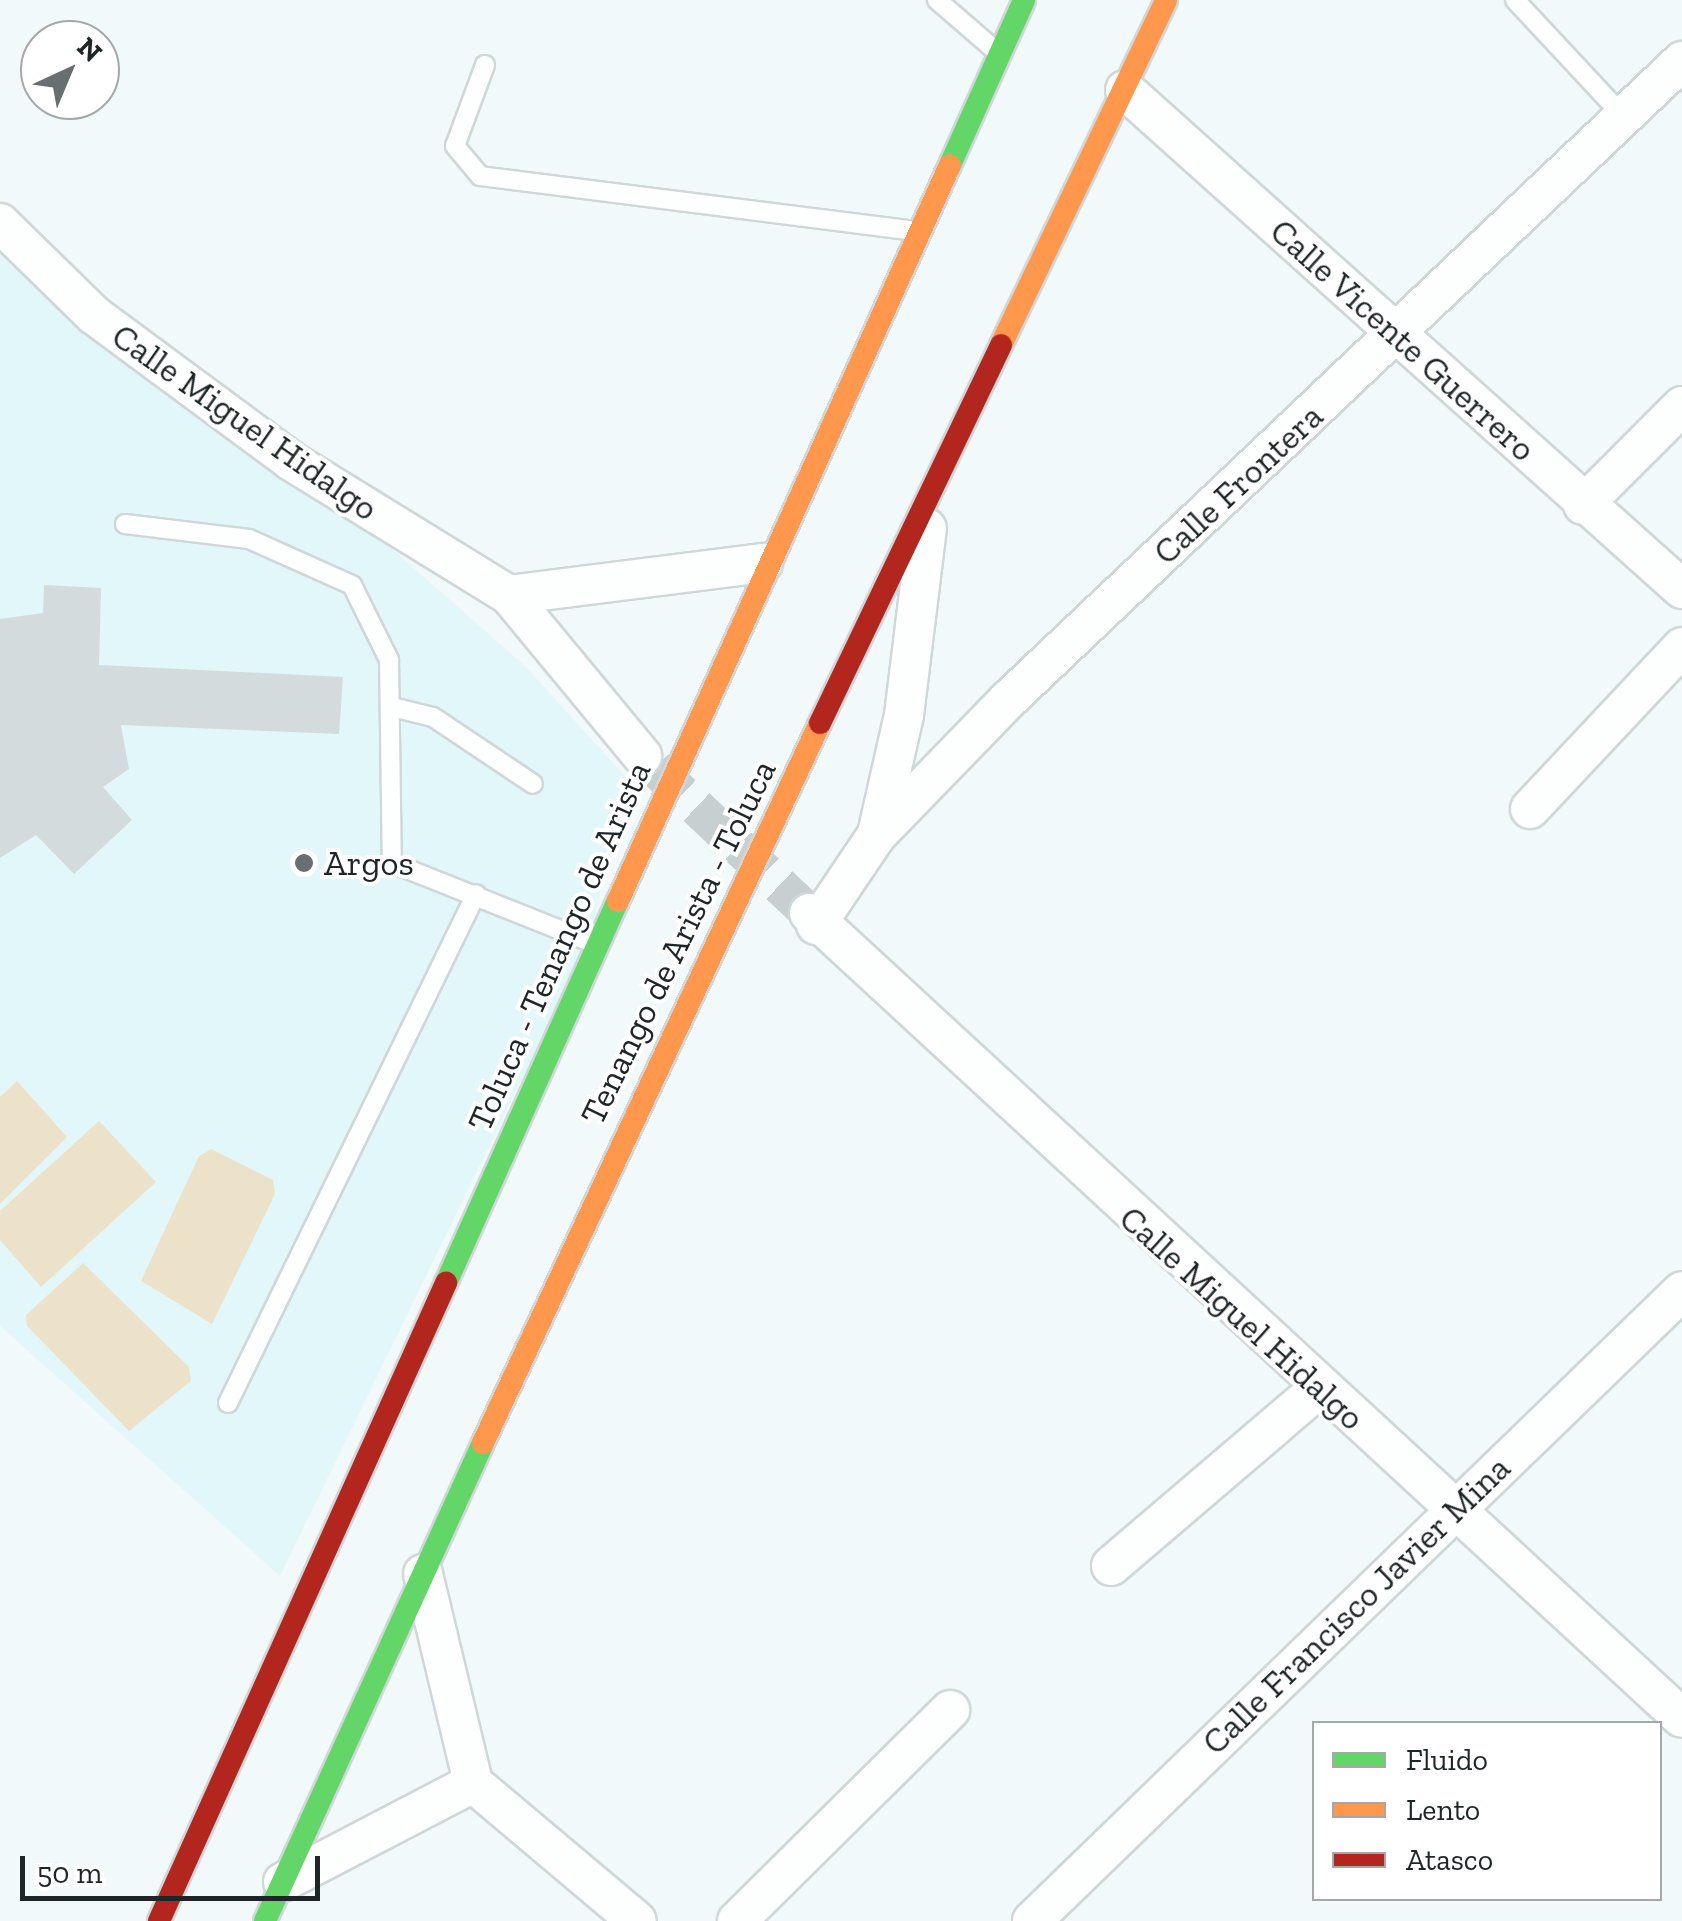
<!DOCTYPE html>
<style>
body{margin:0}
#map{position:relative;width:1682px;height:1921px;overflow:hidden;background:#f2f9fa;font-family:"Zilla Slab",serif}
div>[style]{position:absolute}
.built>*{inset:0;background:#e2f7f9}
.green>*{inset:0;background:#ece2ca}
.building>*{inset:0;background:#d4dbdc}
.street-tunnel>*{height:38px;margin-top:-19px;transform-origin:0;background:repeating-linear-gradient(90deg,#c7cfd0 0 38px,transparent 0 57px)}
.roads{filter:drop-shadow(2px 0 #cfd7d8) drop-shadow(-2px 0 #cfd7d8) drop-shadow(0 2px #cfd7d8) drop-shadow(0 -2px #cfd7d8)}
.lane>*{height:18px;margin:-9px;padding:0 9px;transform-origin:9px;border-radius:9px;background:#fdfefe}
.street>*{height:38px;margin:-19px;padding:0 19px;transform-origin:19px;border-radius:19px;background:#fdfefe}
.fast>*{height:22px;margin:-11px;padding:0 11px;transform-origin:11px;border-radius:11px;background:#63d668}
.slow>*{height:22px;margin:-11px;padding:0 11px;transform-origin:11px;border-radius:11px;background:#ff974d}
.jam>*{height:22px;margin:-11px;padding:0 11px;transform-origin:11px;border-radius:11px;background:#b3261e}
.dots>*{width:28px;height:28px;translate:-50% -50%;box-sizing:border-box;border:5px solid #fff;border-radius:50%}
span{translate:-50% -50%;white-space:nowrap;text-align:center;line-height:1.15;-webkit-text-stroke:8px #fff;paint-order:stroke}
.street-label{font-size:35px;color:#1d2526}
.poi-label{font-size:35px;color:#1d2526}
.left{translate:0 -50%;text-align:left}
.legend{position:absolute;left:1312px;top:1721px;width:350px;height:180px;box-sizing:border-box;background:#fff;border:2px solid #a5a8a8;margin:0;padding:12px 18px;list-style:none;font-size:30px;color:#1d2526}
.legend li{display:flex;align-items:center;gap:20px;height:50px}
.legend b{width:50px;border:2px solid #a5a8a8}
.north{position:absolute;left:20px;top:20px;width:100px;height:100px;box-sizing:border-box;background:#fff;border:2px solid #a5a8a8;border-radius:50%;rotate:44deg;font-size:28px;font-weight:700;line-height:40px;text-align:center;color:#1d2526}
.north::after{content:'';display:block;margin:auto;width:35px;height:45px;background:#686f70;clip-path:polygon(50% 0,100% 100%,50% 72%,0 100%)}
.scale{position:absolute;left:20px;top:1856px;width:300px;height:45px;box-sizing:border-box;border:5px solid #1d2526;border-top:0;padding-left:12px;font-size:30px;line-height:35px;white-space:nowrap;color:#1d2526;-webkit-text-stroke:8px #fff;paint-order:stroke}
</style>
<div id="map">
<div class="built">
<i style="clip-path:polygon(0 204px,524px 665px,630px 781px,587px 945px,280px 1576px,0 1326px)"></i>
</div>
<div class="green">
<i style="clip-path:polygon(17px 1081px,67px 1137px,0 1204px,0 1097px)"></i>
<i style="clip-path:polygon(99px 1121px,156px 1182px,41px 1287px,0 1240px,0 1211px)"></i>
<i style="clip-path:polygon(211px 1149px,273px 1180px,275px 1194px,212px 1324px,141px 1281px,199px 1156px)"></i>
<i style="clip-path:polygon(83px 1263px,189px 1367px,191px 1381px,129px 1431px,27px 1326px,26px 1315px)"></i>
</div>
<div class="building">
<i style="clip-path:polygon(44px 585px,101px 588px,99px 665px,343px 677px,339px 734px,121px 725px,129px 769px,103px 787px,132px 820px,74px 874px,36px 835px,0 858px,0 619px,43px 613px)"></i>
</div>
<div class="street-tunnel">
<i style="left:655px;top:768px;width:212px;rotate:43.3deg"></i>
</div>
<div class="roads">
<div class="lane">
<i style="left:937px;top:0;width:77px;rotate:40.8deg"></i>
<i style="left:1515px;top:0;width:160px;rotate:47deg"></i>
<i style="left:485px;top:65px;width:86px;rotate:110.3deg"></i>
<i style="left:455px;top:146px;width:39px;rotate:50deg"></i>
<i style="left:480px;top:176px;width:438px;rotate:7.2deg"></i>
<i style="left:125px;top:524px;width:125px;rotate:6.9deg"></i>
<i style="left:249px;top:539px;width:113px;rotate:24.1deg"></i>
<i style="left:352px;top:585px;width:84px;rotate:63.7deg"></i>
<i style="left:389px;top:660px;width:203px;rotate:89.2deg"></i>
<i style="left:392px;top:863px;width:219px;rotate:21.7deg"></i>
<i style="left:392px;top:707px;width:42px;rotate:13.7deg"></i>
<i style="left:433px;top:717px;width:120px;rotate:33.8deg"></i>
<i style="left:228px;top:1403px;width:566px;rotate:-64.02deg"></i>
</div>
<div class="street">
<i style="left:1125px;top:90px;width:748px;rotate:41.86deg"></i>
<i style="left:0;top:223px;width:132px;rotate:44.4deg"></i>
<i style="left:94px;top:315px;width:245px;rotate:36.5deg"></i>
<i style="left:291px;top:461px;width:256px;rotate:31.6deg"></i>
<i style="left:509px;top:595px;width:209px;rotate:50.4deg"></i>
<i style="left:1583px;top:505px;width:140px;rotate:-45deg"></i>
<i style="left:509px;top:595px;width:256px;rotate:-7.2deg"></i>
<i style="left:1530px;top:809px;width:222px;rotate:-46.8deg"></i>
<i style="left:877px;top:834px;width:122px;rotate:-77.2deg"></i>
<i style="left:904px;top:715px;width:188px;rotate:-83deg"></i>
<i style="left:809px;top:913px;width:1187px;rotate:42.68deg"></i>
<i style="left:816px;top:925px;width:107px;rotate:-56deg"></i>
<i style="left:876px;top:836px;width:190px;rotate:-45.9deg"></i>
<i style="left:1008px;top:700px;width:929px;rotate:-43.47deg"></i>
<i style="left:1111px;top:1566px;width:272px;rotate:-40.5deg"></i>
<i style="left:423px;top:1574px;width:215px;rotate:76.5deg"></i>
<i style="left:473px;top:1783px;width:214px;rotate:40.1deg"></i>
<i style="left:283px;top:1882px;width:214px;rotate:-27.5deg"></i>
<i style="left:737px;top:1921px;width:300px;rotate:-44.7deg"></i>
<i style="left:1032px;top:1921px;width:905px;rotate:-44.1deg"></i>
</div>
<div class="fast">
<i style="left:950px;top:165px;width:181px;rotate:-65.8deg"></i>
<i style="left:446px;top:1283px;width:419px;rotate:-65.8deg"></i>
<i style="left:265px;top:1921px;width:525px;rotate:-65.48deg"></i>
</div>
<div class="slow">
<i style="left:1001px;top:345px;width:382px;rotate:-64.4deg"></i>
<i style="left:618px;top:901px;width:807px;rotate:-65.72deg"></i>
<i style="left:483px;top:1443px;width:795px;rotate:-64.92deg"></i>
</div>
<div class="jam">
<i style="left:820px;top:723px;width:419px;rotate:-64.4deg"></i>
<i style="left:159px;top:1921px;width:700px;rotate:-65.78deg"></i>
</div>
</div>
<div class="dots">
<i style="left:304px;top:863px;background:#686f70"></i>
</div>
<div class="street-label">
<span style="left:1403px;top:340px;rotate:42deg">Calle Vicente Guerrero</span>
<span style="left:245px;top:422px;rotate:35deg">Calle Miguel Hidalgo</span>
<span style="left:1238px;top:484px;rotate:-43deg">Calle Frontera</span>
<span style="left:678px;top:942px;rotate:-64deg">Tenango de Arista - Toluca</span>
<span style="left:559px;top:946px;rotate:-66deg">Toluca - Tenango de Arista</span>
<span style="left:1242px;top:1318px;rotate:42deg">Calle Miguel Hidalgo</span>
<span style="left:1356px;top:1605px;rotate:-44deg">Calle Francisco Javier Mina</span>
</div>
<div class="poi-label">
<span class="left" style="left:324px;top:863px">Argos</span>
</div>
<ul class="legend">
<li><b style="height:12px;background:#63d668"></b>Fluido</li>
<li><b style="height:12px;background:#ff974d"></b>Lento</li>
<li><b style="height:12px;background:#b3261e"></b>Atasco</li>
</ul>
<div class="north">N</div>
<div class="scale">50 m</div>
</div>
